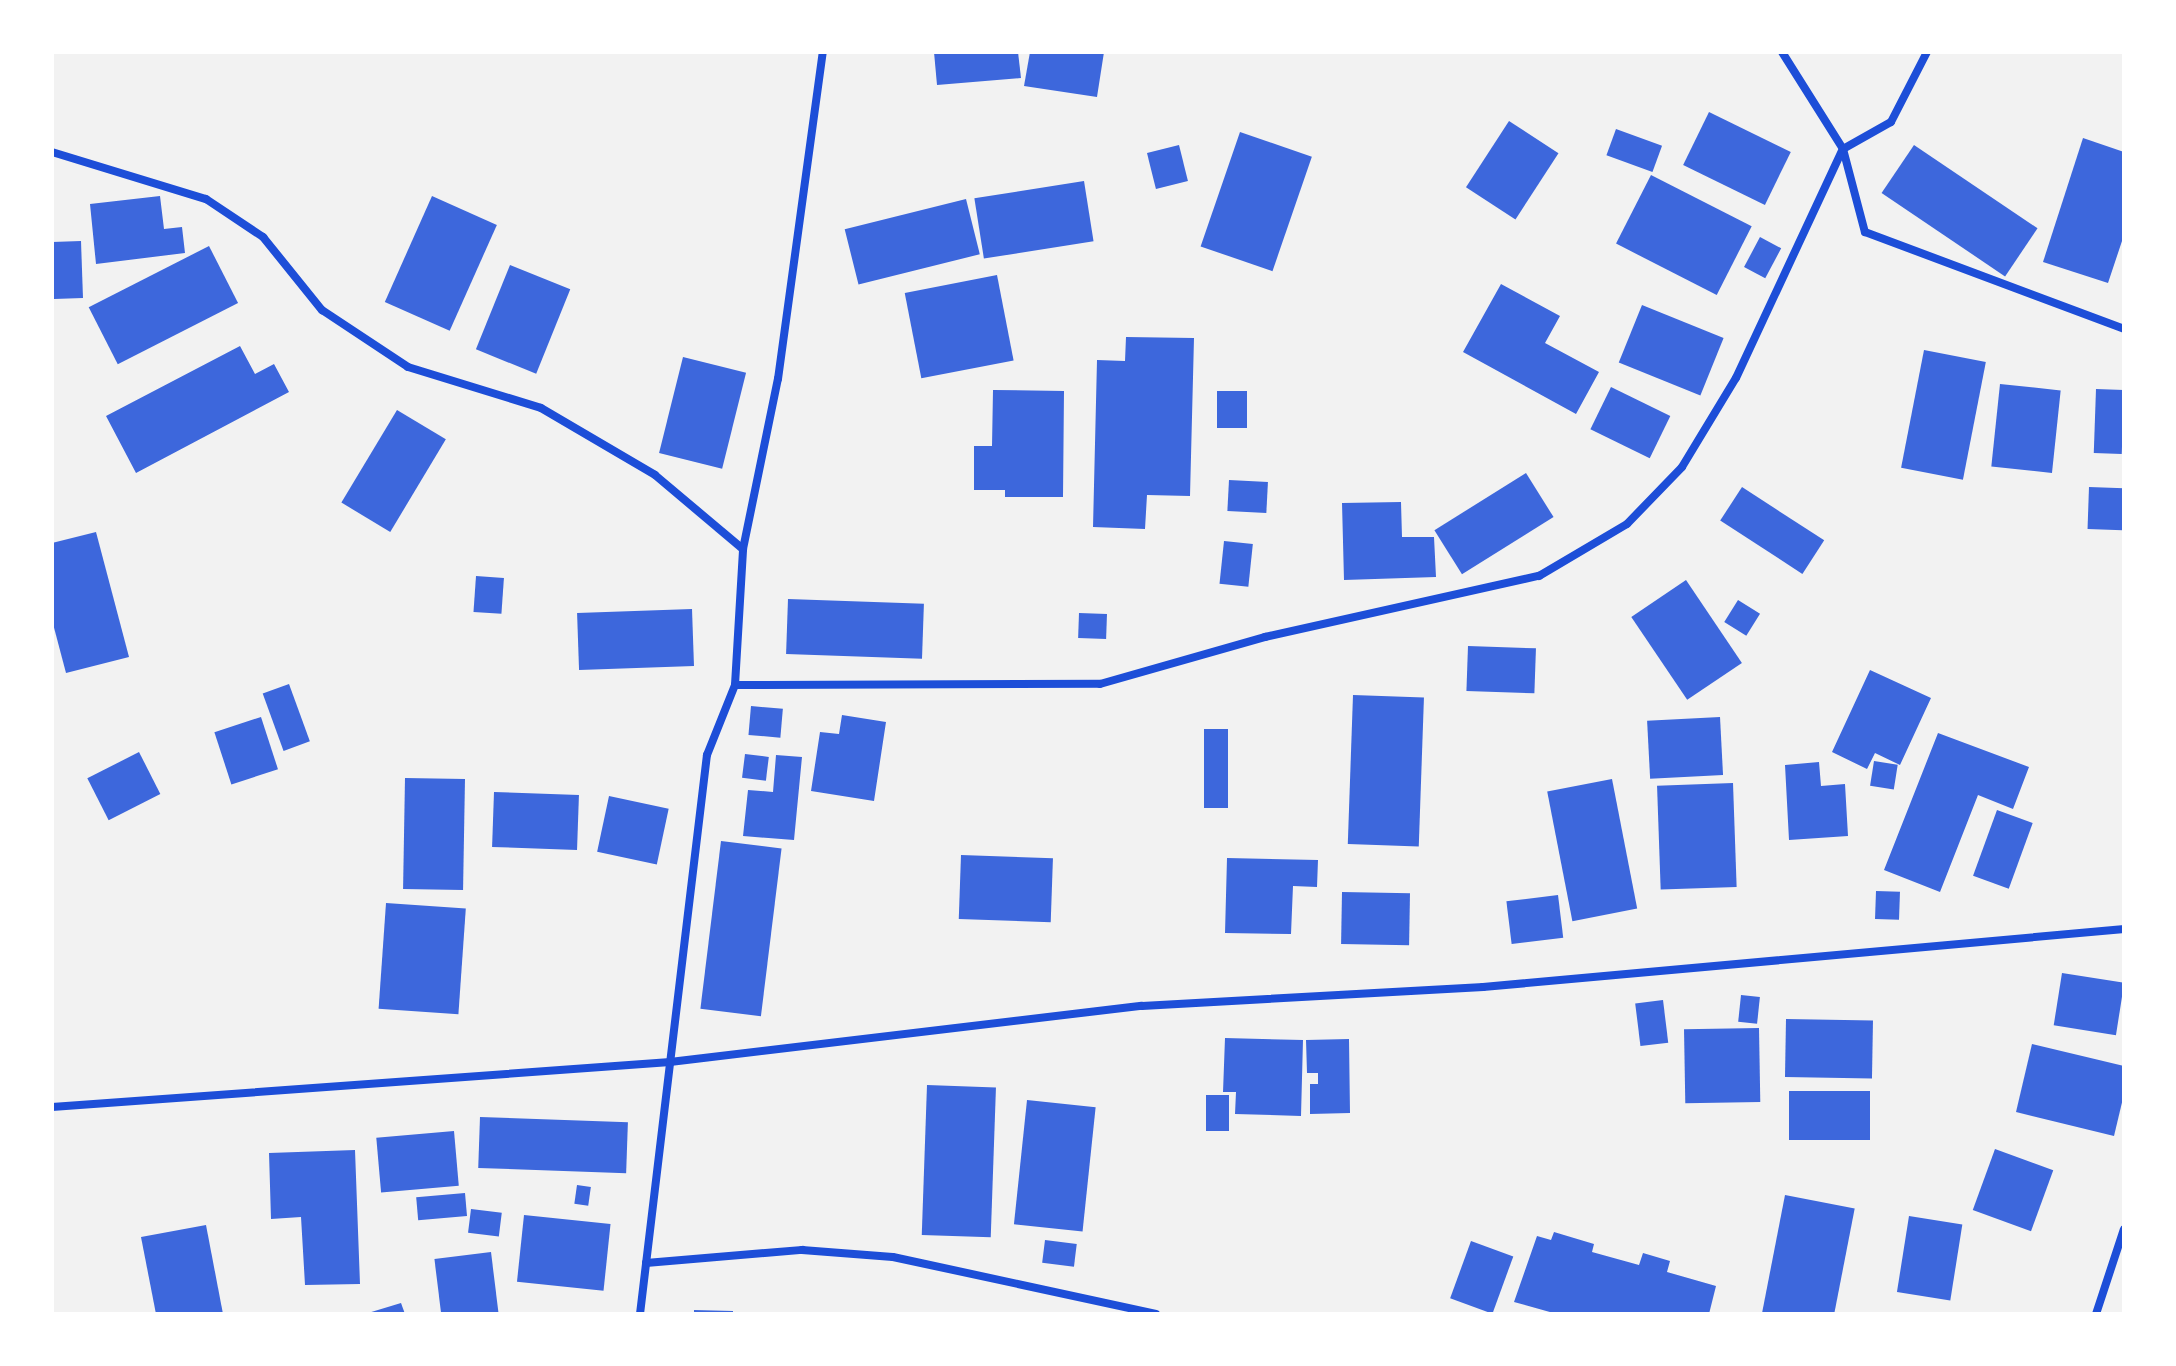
<!DOCTYPE html>
<style>
body{margin:0}
#map{position:relative;width:2176px;height:1366px;overflow:hidden;background:#f2f2f2;font-family:"PT Sans Narrow",sans-serif}
div>[style]{position:absolute}
.building>*{inset:0;background:#3d67dc;transform-origin:0 0}
.minor>*{height:8px;margin:-4px;padding:0 4px;transform-origin:4px;border-radius:4px;background:#1d4ed8}
span{translate:-50% -50%;white-space:nowrap;text-align:center;line-height:1.15;-webkit-text-stroke:6px #fff;paint-order:stroke}
.frame{position:absolute;inset:0;border:54px solid #fff;pointer-events:none}
</style>
<div id="map">
<div class="building">
<i style="clip-path:polygon(934px 52px,1018px 52px,1021px 78px,937px 85px)"></i>
<i style="clip-path:polygon(1030px 52px,1104px 52px,1097px 97px,1024px 86px)"></i>
<i style="left:1709px;top:112px;width:91px;height:59px;rotate:26deg"></i>
<i style="left:1509px;top:121px;width:59px;height:79px;rotate:33deg"></i>
<i style="left:1616px;top:129px;width:49px;height:28px;rotate:20deg"></i>
<i style="left:1240px;top:132px;width:76px;height:121px;rotate:19deg"></i>
<i style="clip-path:polygon(2083px 138px,2124px 152px,2124px 235px,2108px 283px,2043px 262px)"></i>
<i style="left:1179px;top:145px;width:37px;height:33px;rotate:76deg"></i>
<i style="left:1914px;top:145px;width:149px;height:58px;rotate:34deg"></i>
<i style="left:1651px;top:175px;width:113px;height:77px;rotate:27deg"></i>
<i style="left:1084px;top:181px;width:61px;height:111px;rotate:81deg"></i>
<i style="clip-path:polygon(160px 196px,164px 229px,182px 227px,185px 253px,96px 264px,90px 204px)"></i>
<i style="left:432px;top:196px;width:71px;height:116px;rotate:24deg"></i>
<i style="left:966px;top:199px;width:57px;height:125px;rotate:76deg"></i>
<i style="left:1760px;top:237px;width:24px;height:34px;rotate:28deg"></i>
<i style="left:81px;top:241px;width:57px;height:29px;rotate:88deg"></i>
<i style="left:209px;top:246px;width:64px;height:135px;rotate:63deg"></i>
<i style="left:510px;top:265px;width:65px;height:91px;rotate:22deg"></i>
<i style="left:997px;top:275px;width:87px;height:94px;rotate:79deg"></i>
<i style="clip-path:polygon(1501px 284px,1560px 316px,1545px 343px,1599px 372px,1576px 414px,1463px 352px)"></i>
<i style="left:1642px;top:305px;width:88px;height:62px;rotate:22deg"></i>
<i style="clip-path:polygon(1126px 337px,1194px 338px,1190px 496px,1147px 495px,1145px 529px,1093px 527px,1097px 360px,1125px 361px)"></i>
<i style="clip-path:polygon(240px 346px,255px 374px,274px 364px,289px 392px,136px 473px,106px 416px)"></i>
<i style="left:1924px;top:350px;width:63px;height:120px;rotate:11deg"></i>
<i style="left:683px;top:357px;width:65px;height:99px;rotate:14deg"></i>
<i style="left:2000px;top:384px;width:61px;height:83px;rotate:6deg"></i>
<i style="left:1611px;top:387px;width:66px;height:47px;rotate:26deg"></i>
<i style="left:2096px;top:389px;width:28px;height:64px;rotate:2deg"></i>
<i style="clip-path:polygon(993px 390px,1064px 391px,1063px 497px,1005px 497px,1005px 490px,974px 490px,974px 446px,992px 446px)"></i>
<i style="left:1217px;top:391px;width:30px;height:37px"></i>
<i style="left:397px;top:410px;width:57px;height:108px;rotate:31deg"></i>
<i style="left:1526px;top:473px;width:52px;height:108px;rotate:58deg"></i>
<i style="left:1229px;top:480px;width:39px;height:31px;rotate:3deg"></i>
<i style="left:1742px;top:487px;width:98px;height:40px;rotate:33deg"></i>
<i style="left:2089px;top:487px;width:35px;height:42px;rotate:2deg"></i>
<i style="clip-path:polygon(1401px 502px,1402px 537px,1434px 537px,1436px 577px,1344px 580px,1342px 503px)"></i>
<i style="clip-path:polygon(96px 532px,129px 657px,66px 673px,52px 620px,52px 543px)"></i>
<i style="left:1224px;top:541px;width:29px;height:43px;rotate:6deg"></i>
<i style="left:476px;top:576px;width:28px;height:36px;rotate:4deg"></i>
<i style="left:1686px;top:580px;width:100px;height:66px;rotate:56deg"></i>
<i style="left:788px;top:599px;width:136px;height:55px;rotate:2deg"></i>
<i style="left:1738px;top:600px;width:26px;height:26px;rotate:32deg"></i>
<i style="left:692px;top:609px;width:57px;height:115px;rotate:88deg"></i>
<i style="left:1079px;top:613px;width:28px;height:25px;rotate:2deg"></i>
<i style="left:1468px;top:646px;width:68px;height:45px;rotate:2deg"></i>
<i style="clip-path:polygon(1870px 670px,1931px 698px,1900px 765px,1875px 753px,1867px 769px,1832px 752px)"></i>
<i style="left:289px;top:684px;width:61px;height:28px;rotate:70deg"></i>
<i style="left:1353px;top:695px;width:71px;height:149px;rotate:2deg"></i>
<i style="left:751px;top:706px;width:32px;height:29px;rotate:5deg"></i>
<i style="clip-path:polygon(842px 715px,886px 722px,874px 801px,811px 791px,820px 732px,839px 734px)"></i>
<i style="left:261px;top:717px;width:55px;height:49px;rotate:72deg"></i>
<i style="left:1720px;top:717px;width:58px;height:73px;rotate:87deg"></i>
<i style="left:1204px;top:729px;width:24px;height:79px"></i>
<i style="clip-path:polygon(1938px 733px,2029px 767px,2013px 809px,1978px 795px,1940px 892px,1884px 870px)"></i>
<i style="left:139px;top:752px;width:47px;height:58px;rotate:63deg"></i>
<i style="left:745px;top:754px;width:24px;height:24px;rotate:7deg"></i>
<i style="clip-path:polygon(776px 755px,802px 757px,794px 840px,743px 836px,748px 790px,773px 792px)"></i>
<i style="left:1874px;top:761px;width:24px;height:25px;rotate:9deg"></i>
<i style="clip-path:polygon(1819px 762px,1821px 786px,1845px 784px,1848px 836px,1789px 840px,1785px 765px)"></i>
<i style="left:405px;top:778px;width:60px;height:111px;rotate:1deg"></i>
<i style="left:1612px;top:779px;width:132px;height:66px;rotate:79deg"></i>
<i style="left:1733px;top:783px;width:104px;height:76px;rotate:88deg"></i>
<i style="left:494px;top:792px;width:85px;height:55px;rotate:2deg"></i>
<i style="left:609px;top:796px;width:61px;height:57px;rotate:12deg"></i>
<i style="left:1997px;top:810px;width:38px;height:70px;rotate:20deg"></i>
<i style="left:721px;top:841px;width:61px;height:169px;rotate:7deg"></i>
<i style="left:961px;top:855px;width:92px;height:64px;rotate:2deg"></i>
<i style="clip-path:polygon(1227px 858px,1318px 860px,1317px 887px,1293px 886px,1291px 934px,1225px 933px)"></i>
<i style="left:1876px;top:891px;width:24px;height:28px;rotate:2deg"></i>
<i style="left:1342px;top:892px;width:68px;height:52px;rotate:1deg"></i>
<i style="left:1558px;top:895px;width:43px;height:52px;rotate:83deg"></i>
<i style="left:386px;top:903px;width:80px;height:106px;rotate:4deg"></i>
<i style="left:2062px;top:973px;width:63px;height:53px;rotate:9deg"></i>
<i style="left:1741px;top:995px;width:19px;height:27px;rotate:6deg"></i>
<i style="left:1663px;top:1000px;width:43px;height:28px;rotate:83deg"></i>
<i style="left:1786px;top:1019px;width:87px;height:58px;rotate:1deg"></i>
<i style="left:1759px;top:1028px;width:74px;height:75px;rotate:89deg"></i>
<i style="clip-path:polygon(1225px 1038px,1303px 1040px,1301px 1116px,1235px 1114px,1236px 1092px,1223px 1092px)"></i>
<i style="clip-path:polygon(1349px 1039px,1350px 1113px,1310px 1114px,1310px 1084px,1318px 1084px,1318px 1073px,1307px 1073px,1306px 1040px)"></i>
<i style="clip-path:polygon(2032px 1044px,2124px 1066px,2124px 1094px,2114px 1136px,2016px 1112px)"></i>
<i style="left:927px;top:1085px;width:69px;height:150px;rotate:2deg"></i>
<i style="left:1870px;top:1091px;width:49px;height:81px;rotate:90deg"></i>
<i style="left:1206px;top:1095px;width:23px;height:36px"></i>
<i style="left:1027px;top:1100px;width:69px;height:125px;rotate:6deg"></i>
<i style="left:480px;top:1117px;width:148px;height:51px;rotate:2deg"></i>
<i style="left:454px;top:1131px;width:55px;height:78px;rotate:85deg"></i>
<i style="left:1995px;top:1149px;width:62px;height:65px;rotate:20deg"></i>
<i style="clip-path:polygon(355px 1150px,360px 1284px,305px 1285px,301px 1217px,271px 1219px,269px 1153px)"></i>
<i style="left:577px;top:1185px;width:14px;height:19px;rotate:8deg"></i>
<i style="left:465px;top:1193px;width:23px;height:49px;rotate:85deg"></i>
<i style="left:1785px;top:1195px;width:71px;height:121px;rotate:11deg"></i>
<i style="left:471px;top:1209px;width:31px;height:24px;rotate:7deg"></i>
<i style="left:524px;top:1215px;width:87px;height:67px;rotate:6deg"></i>
<i style="left:1909px;top:1216px;width:54px;height:77px;rotate:9deg"></i>
<i style="clip-path:polygon(206px 1225px,223px 1314px,156px 1314px,141px 1237px)"></i>
<i style="clip-path:polygon(1554px 1232px,1594px 1244px,1592px 1252px,1639px 1265px,1643px 1253px,1670px 1261px,1667px 1272px,1716px 1286px,1709px 1314px,1557px 1314px,1514px 1302px,1537px 1236px,1551px 1240px)"></i>
<i style="left:1045px;top:1240px;width:32px;height:23px;rotate:7deg"></i>
<i style="left:1471px;top:1241px;width:45px;height:61px;rotate:20deg"></i>
<i style="left:491px;top:1252px;width:63px;height:57px;rotate:83deg"></i>
<i style="clip-path:polygon(401px 1303px,405px 1314px,369px 1314px,368px 1313px)"></i>
<i style="clip-path:polygon(694px 1310px,733px 1311px,733px 1314px,694px 1314px)"></i>
</div>
<div class="minor">
<i style="left:1782px;top:52px;width:115px;rotate:57.8deg"></i>
<i style="left:1843px;top:149px;width:86px;rotate:75.2deg"></i>
<i style="left:1865px;top:232px;width:277px;rotate:20.5deg"></i>
<i style="left:52px;top:152px;width:161px;rotate:17deg"></i>
<i style="left:206px;top:199px;width:69px;rotate:33.7deg"></i>
<i style="left:263px;top:237px;width:94px;rotate:51.1deg"></i>
<i style="left:322px;top:310px;width:103px;rotate:33.5deg"></i>
<i style="left:408px;top:367px;width:139px;rotate:17.1deg"></i>
<i style="left:541px;top:408px;width:132px;rotate:30.4deg"></i>
<i style="left:655px;top:475px;width:115px;rotate:40.1deg"></i>
<i style="left:735px;top:685px;width:365px;rotate:-0.2deg"></i>
<i style="left:1100px;top:684px;width:172px;rotate:-15.9deg"></i>
<i style="left:1265px;top:637px;width:281px;rotate:-12.6deg"></i>
<i style="left:1539px;top:576px;width:102px;rotate:-30.6deg"></i>
<i style="left:1627px;top:524px;width:79px;rotate:-46deg"></i>
<i style="left:1682px;top:467px;width:104px;rotate:-58.8deg"></i>
<i style="left:1736px;top:378px;width:253px;rotate:-65deg"></i>
<i style="left:1843px;top:149px;width:55px;rotate:-29.4deg"></i>
<i style="left:1891px;top:122px;width:79px;rotate:-62.8deg"></i>
<i style="left:52px;top:1107px;width:620px;rotate:-4.16deg"></i>
<i style="left:670px;top:1062px;width:475px;rotate:-6.8deg"></i>
<i style="left:1142px;top:1006px;width:342px;rotate:-3.2deg"></i>
<i style="left:1483px;top:987px;width:644px;rotate:-5.17deg"></i>
<i style="left:646px;top:1263px;width:157px;rotate:-4.8deg"></i>
<i style="left:802px;top:1250px;width:91px;rotate:4.4deg"></i>
<i style="left:893px;top:1257px;width:269px;rotate:12.2deg"></i>
<i style="left:640px;top:1314px;width:563px;rotate:-83.17deg"></i>
<i style="left:707px;top:755px;width:75px;rotate:-68.2deg"></i>
<i style="left:735px;top:685px;width:136px;rotate:-86.6deg"></i>
<i style="left:743px;top:549px;width:174px;rotate:-78.4deg"></i>
<i style="left:778px;top:379px;width:330px;rotate:-82.2deg"></i>
<i style="left:2096px;top:1314px;width:89px;rotate:-71.8deg"></i>
</div>
<div class="frame"></div>
</div>
